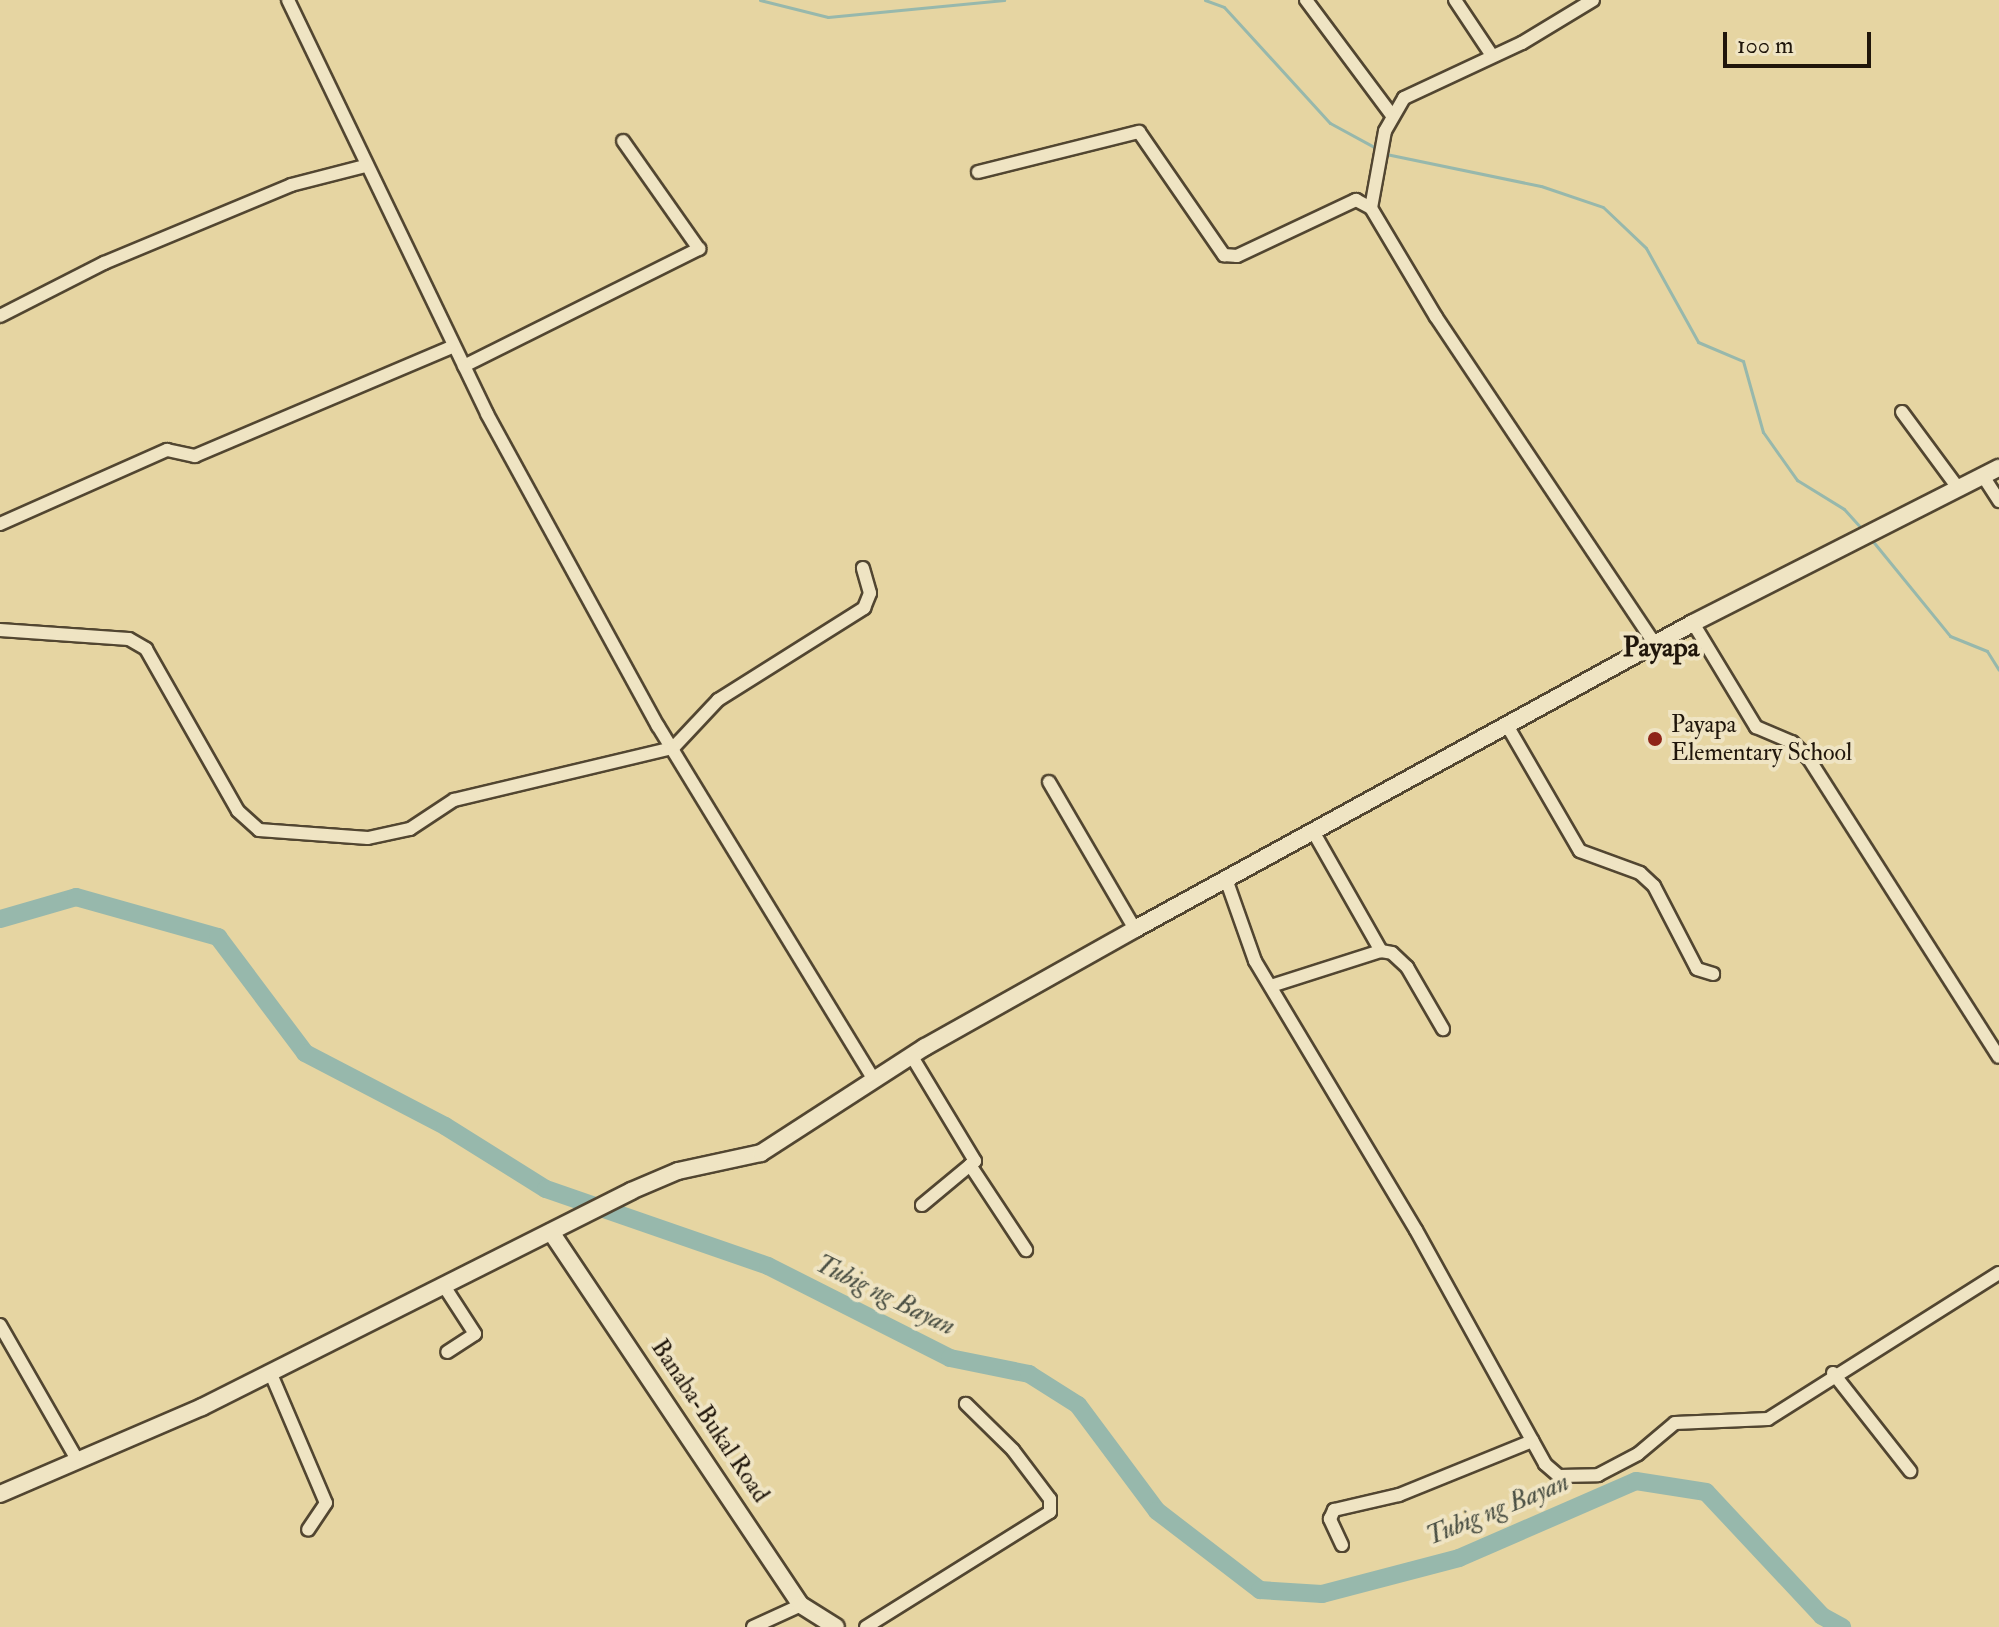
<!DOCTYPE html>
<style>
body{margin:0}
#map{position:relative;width:1999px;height:1627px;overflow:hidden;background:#e6d5a2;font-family:"IM FELL Double Pica",serif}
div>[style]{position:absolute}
.stream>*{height:3px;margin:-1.5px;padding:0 1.5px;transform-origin:1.5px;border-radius:1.5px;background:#97b8ac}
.river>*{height:18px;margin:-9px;padding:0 9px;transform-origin:9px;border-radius:9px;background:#97b8ac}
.roads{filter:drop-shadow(2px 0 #524631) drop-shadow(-2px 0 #524631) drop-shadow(0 2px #524631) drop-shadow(0 -2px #524631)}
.street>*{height:12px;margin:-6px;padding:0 6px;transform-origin:6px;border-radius:6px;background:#efe4c3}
.secondary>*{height:16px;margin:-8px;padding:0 8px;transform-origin:8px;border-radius:8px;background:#efe4c3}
.dots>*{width:22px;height:22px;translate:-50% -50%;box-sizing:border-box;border:4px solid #efe4c3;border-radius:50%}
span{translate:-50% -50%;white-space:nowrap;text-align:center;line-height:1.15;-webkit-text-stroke:8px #efe4c3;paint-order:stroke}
.poi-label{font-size:24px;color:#20160b}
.left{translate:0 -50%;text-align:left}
.street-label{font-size:24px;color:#20160b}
.water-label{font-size:26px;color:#4a4f43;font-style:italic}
.quarter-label{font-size:28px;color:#20160b;font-weight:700}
.scale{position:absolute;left:1723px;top:32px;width:148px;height:36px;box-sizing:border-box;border:4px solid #20160b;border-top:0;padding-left:10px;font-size:24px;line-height:28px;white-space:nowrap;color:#20160b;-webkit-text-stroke:6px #efe4c3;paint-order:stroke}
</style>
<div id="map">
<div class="stream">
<i style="left:760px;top:0;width:70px;rotate:14deg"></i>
<i style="left:828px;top:17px;width:177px;rotate:-5.5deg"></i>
<i style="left:1205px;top:0;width:20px;rotate:20deg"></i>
<i style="left:1224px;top:7px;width:157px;rotate:47.6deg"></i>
<i style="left:1330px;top:123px;width:52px;rotate:28.5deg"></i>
<i style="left:1386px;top:154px;width:158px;rotate:11.7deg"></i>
<i style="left:1541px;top:186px;width:65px;rotate:18.7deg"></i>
<i style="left:1603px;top:207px;width:59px;rotate:43.6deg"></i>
<i style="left:1646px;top:248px;width:107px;rotate:61deg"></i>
<i style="left:1698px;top:342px;width:49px;rotate:22.9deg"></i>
<i style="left:1743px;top:361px;width:74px;rotate:74.3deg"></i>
<i style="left:1763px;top:432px;width:59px;rotate:54.7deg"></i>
<i style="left:1797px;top:480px;width:55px;rotate:31.7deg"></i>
<i style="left:1844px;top:509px;width:28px;rotate:48deg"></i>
<i style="left:1871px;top:539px;width:125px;rotate:50.8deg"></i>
<i style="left:1950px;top:636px;width:40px;rotate:22deg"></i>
<i style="left:1987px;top:651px;width:22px;rotate:58deg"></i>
</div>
<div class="river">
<i style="left:0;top:919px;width:79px;rotate:-16.1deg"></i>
<i style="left:76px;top:897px;width:148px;rotate:15.7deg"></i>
<i style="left:218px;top:937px;width:145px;rotate:53.1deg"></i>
<i style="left:305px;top:1053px;width:158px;rotate:27.5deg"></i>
<i style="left:445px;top:1126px;width:119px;rotate:32deg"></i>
<i style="left:546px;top:1189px;width:235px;rotate:19.1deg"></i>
<i style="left:768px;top:1266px;width:204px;rotate:26.8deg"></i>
<i style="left:950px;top:1358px;width:81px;rotate:11.4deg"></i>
<i style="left:1029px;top:1374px;width:58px;rotate:32.3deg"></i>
<i style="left:1078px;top:1405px;width:132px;rotate:53.3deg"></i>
<i style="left:1157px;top:1511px;width:130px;rotate:37.5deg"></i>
<i style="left:1260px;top:1590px;width:62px;rotate:3.7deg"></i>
<i style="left:1322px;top:1594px;width:142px;rotate:-14.7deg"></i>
<i style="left:1459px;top:1558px;width:193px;rotate:-23.5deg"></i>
<i style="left:1636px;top:1481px;width:71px;rotate:8.9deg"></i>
<i style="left:1706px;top:1492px;width:170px;rotate:46.9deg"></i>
<i style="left:1822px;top:1616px;width:23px;rotate:29deg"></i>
</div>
<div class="roads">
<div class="street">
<i style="left:288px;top:0;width:459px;rotate:64.3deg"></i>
<i style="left:487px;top:414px;width:356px;rotate:61.3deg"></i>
<i style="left:658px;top:726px;width:415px;rotate:58.6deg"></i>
<i style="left:1306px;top:0;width:142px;rotate:53.3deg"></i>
<i style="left:1455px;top:0;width:65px;rotate:56.3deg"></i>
<i style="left:978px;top:172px;width:166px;rotate:-14deg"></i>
<i style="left:1139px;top:132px;width:150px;rotate:55.4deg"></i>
<i style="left:1224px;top:255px;width:13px;rotate:4deg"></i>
<i style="left:1237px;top:256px;width:132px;rotate:-25.2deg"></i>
<i style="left:1356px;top:200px;width:17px;rotate:28deg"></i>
<i style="left:1371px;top:208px;width:127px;rotate:59.2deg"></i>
<i style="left:1436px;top:317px;width:396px;rotate:56.2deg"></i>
<i style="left:1371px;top:208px;width:78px;rotate:-79.7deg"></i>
<i style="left:1385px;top:131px;width:38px;rotate:-60deg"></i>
<i style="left:1404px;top:98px;width:130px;rotate:-25deg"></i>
<i style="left:1522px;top:43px;width:83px;rotate:-31.2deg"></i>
<i style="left:0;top:316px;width:117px;rotate:-27deg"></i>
<i style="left:104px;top:263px;width:203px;rotate:-22.6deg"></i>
<i style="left:291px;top:185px;width:76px;rotate:-14.4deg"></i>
<i style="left:464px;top:366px;width:263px;rotate:-26.5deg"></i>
<i style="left:699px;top:249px;width:132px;rotate:-125.1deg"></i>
<i style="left:1902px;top:412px;width:94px;rotate:53.6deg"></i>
<i style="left:1983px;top:476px;width:30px;rotate:57deg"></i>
<i style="left:0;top:524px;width:183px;rotate:-23.9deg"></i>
<i style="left:167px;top:450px;width:29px;rotate:12deg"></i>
<i style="left:195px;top:456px;width:279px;rotate:-23deg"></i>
<i style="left:1693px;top:623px;width:122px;rotate:58.8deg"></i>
<i style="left:1756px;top:727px;width:39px;rotate:23deg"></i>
<i style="left:1792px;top:742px;width:24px;rotate:45deg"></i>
<i style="left:1809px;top:759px;width:353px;rotate:57.5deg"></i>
<i style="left:0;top:630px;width:129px;rotate:4deg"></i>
<i style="left:129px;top:639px;width:20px;rotate:30deg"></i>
<i style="left:146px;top:649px;width:186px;rotate:60.4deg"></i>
<i style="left:238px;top:811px;width:28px;rotate:42deg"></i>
<i style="left:259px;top:830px;width:109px;rotate:4.2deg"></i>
<i style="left:368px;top:838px;width:43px;rotate:-12.1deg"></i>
<i style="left:410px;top:829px;width:53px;rotate:-33.4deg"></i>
<i style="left:454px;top:800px;width:225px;rotate:-13.4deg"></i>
<i style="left:673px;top:748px;width:66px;rotate:-46.8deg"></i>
<i style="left:718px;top:700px;width:173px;rotate:-32.2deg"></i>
<i style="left:864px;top:608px;width:16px;rotate:-68deg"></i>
<i style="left:870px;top:593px;width:26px;rotate:-106deg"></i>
<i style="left:1508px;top:727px;width:143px;rotate:59.9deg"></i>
<i style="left:1580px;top:851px;width:64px;rotate:20.1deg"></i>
<i style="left:1640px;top:873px;width:19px;rotate:43deg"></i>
<i style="left:1654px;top:886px;width:93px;rotate:62.6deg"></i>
<i style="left:1697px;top:969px;width:17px;rotate:17deg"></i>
<i style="left:1049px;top:782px;width:170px;rotate:59.7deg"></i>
<i style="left:1314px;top:833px;width:136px;rotate:60.4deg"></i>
<i style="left:1226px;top:879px;width:87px;rotate:70.5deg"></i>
<i style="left:1255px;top:961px;width:313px;rotate:59.1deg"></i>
<i style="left:1416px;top:1230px;width:267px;rotate:61.1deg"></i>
<i style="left:1545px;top:1464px;width:18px;rotate:41deg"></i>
<i style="left:1559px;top:1476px;width:39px;rotate:-1deg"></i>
<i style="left:1598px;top:1475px;width:45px;rotate:-27.7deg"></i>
<i style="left:1638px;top:1454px;width:48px;rotate:-40deg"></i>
<i style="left:1675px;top:1423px;width:93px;rotate:-2.5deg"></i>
<i style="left:1768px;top:1419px;width:273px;rotate:-32.3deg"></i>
<i style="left:1271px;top:986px;width:115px;rotate:-17.7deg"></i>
<i style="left:1381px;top:951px;width:11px;rotate:10deg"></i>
<i style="left:1392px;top:953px;width:21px;rotate:43deg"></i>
<i style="left:1407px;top:967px;width:72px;rotate:59.9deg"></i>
<i style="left:911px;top:1055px;width:124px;rotate:58.9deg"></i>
<i style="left:975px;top:1161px;width:69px;rotate:140.3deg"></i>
<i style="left:970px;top:1165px;width:102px;rotate:56.6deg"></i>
<i style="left:444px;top:1286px;width:57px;rotate:57.1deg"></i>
<i style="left:475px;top:1334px;width:33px;rotate:147deg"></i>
<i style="left:0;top:1325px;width:157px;rotate:60.2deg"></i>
<i style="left:1833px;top:1373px;width:125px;rotate:51.8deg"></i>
<i style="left:271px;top:1374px;width:140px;rotate:66.9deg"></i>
<i style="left:326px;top:1503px;width:32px;rotate:124deg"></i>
<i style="left:1342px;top:1545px;width:29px;rotate:-115deg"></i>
<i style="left:1330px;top:1519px;width:10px;rotate:-66deg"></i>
<i style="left:1334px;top:1510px;width:67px;rotate:-13deg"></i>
<i style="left:1399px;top:1495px;width:144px;rotate:-22.1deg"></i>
<i style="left:753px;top:1627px;width:53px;rotate:-24.6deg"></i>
<i style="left:866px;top:1627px;width:217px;rotate:-32deg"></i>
<i style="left:1050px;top:1512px;width:13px;rotate:-90deg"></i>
<i style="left:1050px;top:1499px;width:61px;rotate:-127.1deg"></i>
<i style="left:1013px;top:1450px;width:66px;rotate:-135.6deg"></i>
</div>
<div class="secondary">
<i style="left:551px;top:1232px;width:449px;rotate:56.2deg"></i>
<i style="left:801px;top:1605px;width:41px;rotate:32.2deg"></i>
<i style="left:0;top:1494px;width:220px;rotate:-23.3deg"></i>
<i style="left:202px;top:1407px;width:480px;rotate:-26.7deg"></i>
<i style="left:631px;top:1191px;width:51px;rotate:-23.1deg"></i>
<i style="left:678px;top:1171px;width:85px;rotate:-12.2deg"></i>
<i style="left:761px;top:1153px;width:195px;rotate:-32.9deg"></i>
<i style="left:925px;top:1047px;width:241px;rotate:-29.3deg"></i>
<i style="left:1135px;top:929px;width:636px;rotate:-28.74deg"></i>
<i style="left:1693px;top:623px;width:343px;rotate:-26.9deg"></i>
</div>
</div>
<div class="dots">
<i style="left:1655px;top:739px;background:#8f2418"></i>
</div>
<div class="poi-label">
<span class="left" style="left:1671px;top:739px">Payapa<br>Elementary School</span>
</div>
<div class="street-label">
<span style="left:710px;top:1421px;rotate:56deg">Banaba-Bukal Road</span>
</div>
<div class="water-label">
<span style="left:885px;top:1296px;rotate:26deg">Tubig ng Bayan</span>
<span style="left:1498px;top:1510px;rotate:-22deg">Tubig ng Bayan</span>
</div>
<div class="quarter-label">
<span style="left:1661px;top:648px">Payapa</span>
</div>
<div class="scale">100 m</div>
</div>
